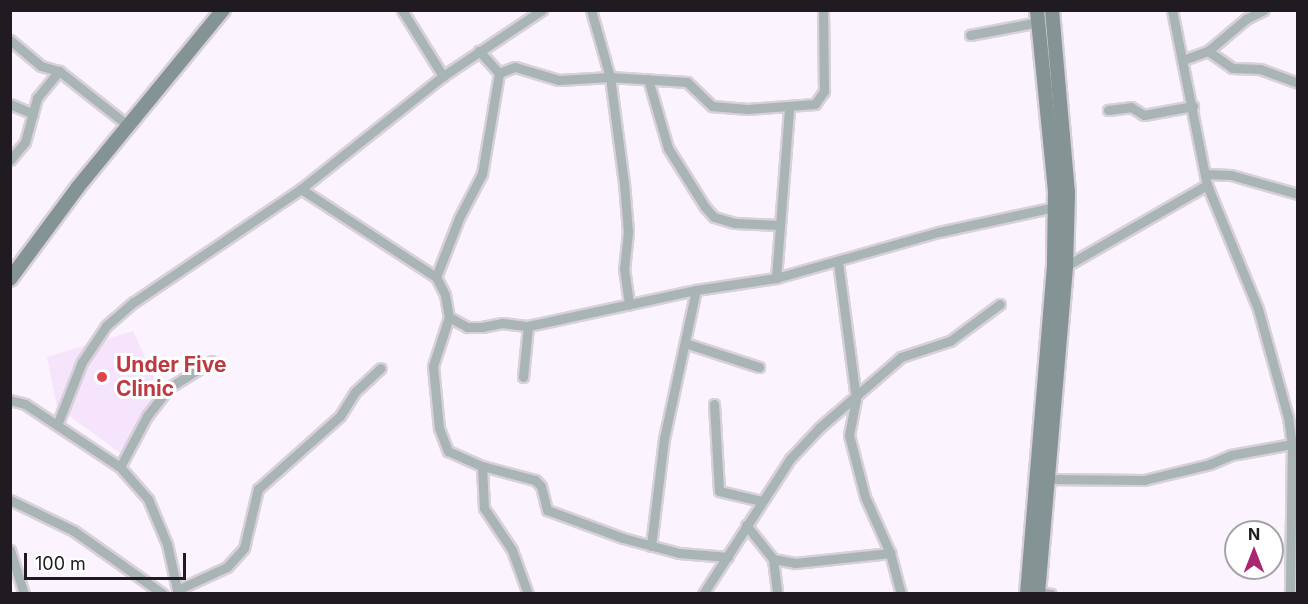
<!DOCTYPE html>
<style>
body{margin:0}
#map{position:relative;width:1308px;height:604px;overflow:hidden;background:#fbf3fd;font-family:Inter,sans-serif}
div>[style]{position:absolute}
.built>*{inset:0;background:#f6e4fc}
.roads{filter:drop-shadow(2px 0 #d8d0da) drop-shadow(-2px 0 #d8d0da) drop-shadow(0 2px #d8d0da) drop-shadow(0 -2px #d8d0da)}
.street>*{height:9px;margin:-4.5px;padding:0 4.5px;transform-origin:4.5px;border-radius:4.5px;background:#a9b4b4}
.secondary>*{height:14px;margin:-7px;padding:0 7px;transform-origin:7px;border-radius:7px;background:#849393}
.dots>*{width:16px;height:16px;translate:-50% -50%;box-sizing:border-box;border:3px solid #fff;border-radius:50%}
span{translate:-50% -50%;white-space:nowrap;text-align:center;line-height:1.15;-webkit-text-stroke:6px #fff;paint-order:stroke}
.health-label{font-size:21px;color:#be3a42;font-weight:700}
.left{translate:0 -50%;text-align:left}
.frame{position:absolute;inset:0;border:12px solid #1f1b21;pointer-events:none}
.north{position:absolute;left:1224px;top:520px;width:60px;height:60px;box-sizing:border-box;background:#fff;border:2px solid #a5a4a6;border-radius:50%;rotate:0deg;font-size:16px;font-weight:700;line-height:24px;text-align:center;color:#1f1b21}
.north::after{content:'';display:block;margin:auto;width:21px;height:27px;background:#aa2671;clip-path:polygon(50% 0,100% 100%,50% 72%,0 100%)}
.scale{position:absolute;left:24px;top:553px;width:162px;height:27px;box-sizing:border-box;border:3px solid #1f1b21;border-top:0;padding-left:8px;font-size:18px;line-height:21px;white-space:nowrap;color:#1f1b21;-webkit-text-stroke:4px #fff;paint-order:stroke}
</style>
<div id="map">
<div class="built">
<i style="clip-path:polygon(133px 331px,162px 396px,127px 458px,57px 407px,47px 357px)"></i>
</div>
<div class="roads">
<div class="street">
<i style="left:402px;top:10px;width:78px;rotate:58.2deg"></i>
<i style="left:591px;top:10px;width:70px;rotate:74.2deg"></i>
<i style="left:610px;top:77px;width:77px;rotate:3.7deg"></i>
<i style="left:687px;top:82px;width:35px;rotate:44deg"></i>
<i style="left:712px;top:106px;width:35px;rotate:5deg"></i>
<i style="left:747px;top:109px;width:68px;rotate:-4.2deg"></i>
<i style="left:815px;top:104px;width:16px;rotate:-55deg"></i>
<i style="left:824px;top:91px;width:81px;rotate:-90.7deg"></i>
<i style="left:1172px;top:10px;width:178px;rotate:78.7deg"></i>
<i style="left:1207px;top:185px;width:134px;rotate:67.6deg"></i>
<i style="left:1258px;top:309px;width:112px;rotate:74.5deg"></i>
<i style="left:1288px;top:417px;width:27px;rotate:82deg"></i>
<i style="left:1292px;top:444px;width:150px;rotate:90.8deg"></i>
<i style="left:970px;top:35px;width:70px;rotate:-10.7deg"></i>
<i style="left:10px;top:40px;width:40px;rotate:40deg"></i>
<i style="left:41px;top:66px;width:19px;rotate:16deg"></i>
<i style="left:59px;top:71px;width:90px;rotate:38.3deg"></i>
<i style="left:1208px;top:51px;width:29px;rotate:35deg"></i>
<i style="left:1232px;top:68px;width:28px;rotate:2deg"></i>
<i style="left:1260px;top:69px;width:40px;rotate:20.2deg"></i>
<i style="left:1183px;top:60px;width:27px;rotate:-20deg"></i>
<i style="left:1208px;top:51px;width:50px;rotate:-40.1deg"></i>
<i style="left:1246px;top:19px;width:20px;rotate:-27deg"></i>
<i style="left:499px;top:73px;width:17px;rotate:-21deg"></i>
<i style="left:515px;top:67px;width:46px;rotate:16.5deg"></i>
<i style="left:559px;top:80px;width:51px;rotate:-3.4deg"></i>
<i style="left:610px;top:77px;width:107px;rotate:82.5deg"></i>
<i style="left:624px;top:183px;width:49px;rotate:85.3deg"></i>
<i style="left:628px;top:232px;width:36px;rotate:96deg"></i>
<i style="left:624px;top:268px;width:37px;rotate:82deg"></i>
<i style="left:648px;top:79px;width:72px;rotate:73.8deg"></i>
<i style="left:668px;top:148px;width:70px;rotate:57.9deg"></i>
<i style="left:705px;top:207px;width:13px;rotate:48deg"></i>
<i style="left:714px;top:217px;width:22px;rotate:16deg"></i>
<i style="left:735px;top:223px;width:43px;rotate:2.7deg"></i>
<i style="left:10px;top:104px;width:25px;rotate:23deg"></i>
<i style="left:1108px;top:110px;width:23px;rotate:-7deg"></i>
<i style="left:1131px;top:107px;width:15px;rotate:32deg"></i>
<i style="left:1144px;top:115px;width:50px;rotate:-10.4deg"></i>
<i style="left:10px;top:160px;width:23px;rotate:-50deg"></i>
<i style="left:25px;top:142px;width:46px;rotate:-74.7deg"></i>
<i style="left:37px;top:98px;width:35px;rotate:-51deg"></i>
<i style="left:1205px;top:174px;width:26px;rotate:2deg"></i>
<i style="left:1231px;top:175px;width:70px;rotate:15.8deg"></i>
<i style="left:301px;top:189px;width:161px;rotate:33.1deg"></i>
<i style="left:436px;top:277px;width:20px;rotate:63deg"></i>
<i style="left:445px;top:295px;width:22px;rotate:80deg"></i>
<i style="left:449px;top:317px;width:21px;rotate:29deg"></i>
<i style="left:467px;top:327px;width:15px"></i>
<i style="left:482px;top:327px;width:20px;rotate:-11deg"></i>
<i style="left:502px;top:323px;width:26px;rotate:7deg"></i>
<i style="left:528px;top:326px;width:172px;rotate:-12.1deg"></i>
<i style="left:696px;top:290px;width:81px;rotate:-8.5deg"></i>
<i style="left:776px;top:278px;width:169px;rotate:-15.8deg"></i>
<i style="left:939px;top:232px;width:119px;rotate:-12.2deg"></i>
<i style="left:838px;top:262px;width:138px;rotate:82.5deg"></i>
<i style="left:856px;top:399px;width:37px;rotate:101deg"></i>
<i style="left:849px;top:435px;width:64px;rotate:75.5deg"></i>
<i style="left:865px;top:497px;width:61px;rotate:65.9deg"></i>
<i style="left:890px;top:553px;width:42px;rotate:75deg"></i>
<i style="left:1066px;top:266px;width:163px;rotate:-29.9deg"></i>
<i style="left:436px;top:277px;width:63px;rotate:-68.7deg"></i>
<i style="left:459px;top:218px;width:50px;rotate:-62.4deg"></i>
<i style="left:482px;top:174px;width:102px;rotate:-80.4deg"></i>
<i style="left:499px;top:73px;width:30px;rotate:-132deg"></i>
<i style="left:776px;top:278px;width:170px;rotate:-85.6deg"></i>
<i style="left:449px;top:317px;width:52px;rotate:108.1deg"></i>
<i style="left:433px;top:366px;width:62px;rotate:84.5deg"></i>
<i style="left:439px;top:428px;width:25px;rotate:69deg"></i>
<i style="left:448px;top:451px;width:37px;rotate:24deg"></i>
<i style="left:482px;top:466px;width:55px;rotate:14.8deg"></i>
<i style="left:535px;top:480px;width:8px;rotate:45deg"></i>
<i style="left:541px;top:486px;width:25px;rotate:76deg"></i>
<i style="left:547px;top:510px;width:81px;rotate:20.2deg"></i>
<i style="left:623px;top:538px;width:58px;rotate:15deg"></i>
<i style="left:679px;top:553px;width:49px;rotate:4.7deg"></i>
<i style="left:685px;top:343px;width:78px;rotate:18deg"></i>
<i style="left:523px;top:377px;width:51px;rotate:-84.4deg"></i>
<i style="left:10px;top:400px;width:16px;rotate:15deg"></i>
<i style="left:25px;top:404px;width:114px;rotate:33.6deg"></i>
<i style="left:120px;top:467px;width:43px;rotate:48.8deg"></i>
<i style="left:148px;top:499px;width:49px;rotate:67.1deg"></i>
<i style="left:167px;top:544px;width:51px;rotate:77.6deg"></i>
<i style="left:714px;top:404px;width:87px;rotate:86.7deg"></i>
<i style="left:719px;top:491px;width:43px;rotate:13.4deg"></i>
<i style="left:57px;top:425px;width:68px;rotate:-68.4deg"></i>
<i style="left:82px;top:362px;width:43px;rotate:-56.3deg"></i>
<i style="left:106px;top:326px;width:37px;rotate:-41deg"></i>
<i style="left:134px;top:302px;width:202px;rotate:-34.1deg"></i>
<i style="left:301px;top:189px;width:181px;rotate:-38.5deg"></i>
<i style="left:443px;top:76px;width:119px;rotate:-33.7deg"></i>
<i style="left:482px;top:466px;width:42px;rotate:87.3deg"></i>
<i style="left:484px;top:508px;width:50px;rotate:56.3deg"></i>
<i style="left:512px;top:550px;width:47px;rotate:70deg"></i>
<i style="left:120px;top:467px;width:58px;rotate:-62.1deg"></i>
<i style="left:147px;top:416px;width:37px;rotate:-52deg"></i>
<i style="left:170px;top:387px;width:49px;rotate:-31.8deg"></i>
<i style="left:1047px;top:479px;width:97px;rotate:0.6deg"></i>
<i style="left:1144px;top:480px;width:68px;rotate:-13.6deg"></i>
<i style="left:1210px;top:464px;width:23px;rotate:-23deg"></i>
<i style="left:1231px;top:455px;width:62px;rotate:-10.2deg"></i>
<i style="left:10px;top:500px;width:71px;rotate:25.8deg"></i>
<i style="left:74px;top:531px;width:109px;rotate:35.3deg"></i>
<i style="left:746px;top:525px;width:43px;rotate:51.5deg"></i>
<i style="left:773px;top:559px;width:35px;rotate:83deg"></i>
<i style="left:651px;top:546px;width:108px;rotate:-83.1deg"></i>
<i style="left:664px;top:439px;width:152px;rotate:-77.9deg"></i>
<i style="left:10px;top:550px;width:46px;rotate:72.3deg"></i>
<i style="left:773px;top:559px;width:22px;rotate:10deg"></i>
<i style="left:795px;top:563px;width:96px;rotate:-6deg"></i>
<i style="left:177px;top:590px;width:55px;rotate:-24.7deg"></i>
<i style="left:227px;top:567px;width:25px;rotate:-48deg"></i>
<i style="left:244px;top:548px;width:61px;rotate:-76.7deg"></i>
<i style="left:258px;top:489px;width:110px;rotate:-41.7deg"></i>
<i style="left:340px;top:416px;width:28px;rotate:-58deg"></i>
<i style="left:355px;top:392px;width:35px;rotate:-43deg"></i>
<i style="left:1038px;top:592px;width:13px;rotate:9deg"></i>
<i style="left:703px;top:594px;width:161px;rotate:-57.2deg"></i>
<i style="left:790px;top:459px;width:42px;rotate:-46.9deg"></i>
<i style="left:819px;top:428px;width:108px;rotate:-40.9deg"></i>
<i style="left:901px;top:357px;width:52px;rotate:-18.1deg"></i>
<i style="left:950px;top:341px;width:62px;rotate:-36.5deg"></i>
</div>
<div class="secondary">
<i style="left:10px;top:279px;width:114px;rotate:-53.5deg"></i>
<i style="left:78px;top:187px;width:229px;rotate:-50.7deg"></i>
<i style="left:1027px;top:594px;width:332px;rotate:-85.3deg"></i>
<i style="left:1054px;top:263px;width:72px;rotate:-89.2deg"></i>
<i style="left:1055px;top:191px;width:182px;rotate:-95.7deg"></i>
<i style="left:1038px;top:594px;width:329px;rotate:-85.1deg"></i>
<i style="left:1066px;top:266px;width:73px;rotate:-88.4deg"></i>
<i style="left:1068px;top:193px;width:184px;rotate:-95deg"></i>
</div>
</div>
<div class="dots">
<i style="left:102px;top:377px;background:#e0444e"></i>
</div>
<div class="health-label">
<span class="left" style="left:116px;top:377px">Under Five<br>Clinic</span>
</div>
<div class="frame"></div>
<div class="north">N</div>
<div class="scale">100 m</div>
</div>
